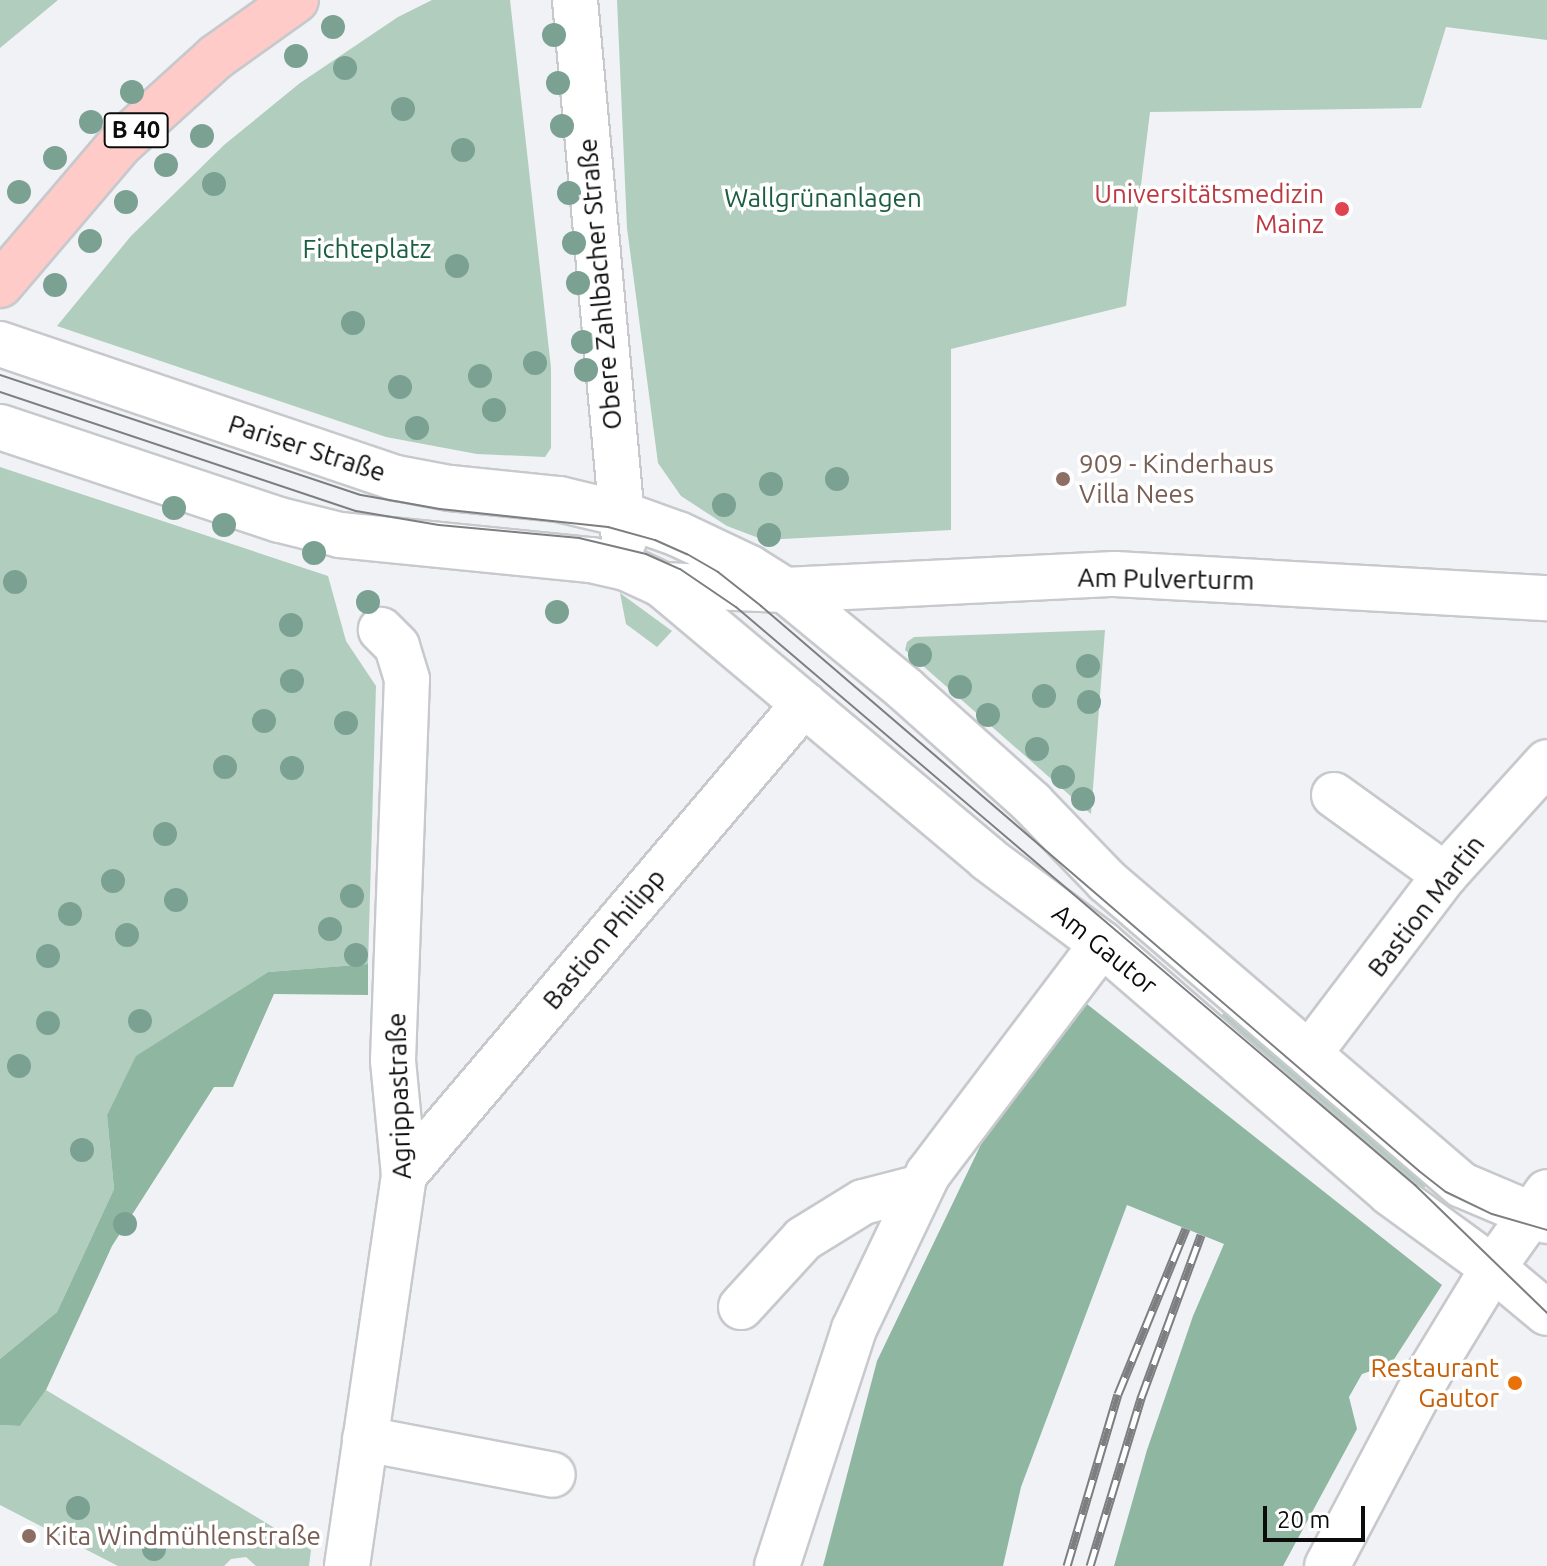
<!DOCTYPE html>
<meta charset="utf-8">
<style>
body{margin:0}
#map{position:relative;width:1547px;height:1566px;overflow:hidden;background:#f0f2f5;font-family:Ubuntu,sans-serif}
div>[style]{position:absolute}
.green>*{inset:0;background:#b0cdbe;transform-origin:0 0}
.forest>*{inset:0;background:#8fb6a1}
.roads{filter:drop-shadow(2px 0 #c7c9cc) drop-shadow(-2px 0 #c7c9cc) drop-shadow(0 2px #c7c9cc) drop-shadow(0 -2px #c7c9cc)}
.minor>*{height:44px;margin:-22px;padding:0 22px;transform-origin:22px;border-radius:22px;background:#fff}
.major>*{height:44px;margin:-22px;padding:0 22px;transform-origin:22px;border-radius:22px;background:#ffcbc8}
.tram>*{height:2px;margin:-1px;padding:0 1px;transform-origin:1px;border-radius:1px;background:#7d7e80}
.rail>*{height:9px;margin-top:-4.5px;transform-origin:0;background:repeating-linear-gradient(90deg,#fff 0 18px,#7d7e80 0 36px);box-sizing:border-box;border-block:2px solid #7d7e80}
.trees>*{width:24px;height:24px;margin:-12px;border-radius:50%;background:#7ba193}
.dots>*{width:22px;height:22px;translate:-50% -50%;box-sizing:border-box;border:4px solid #fff;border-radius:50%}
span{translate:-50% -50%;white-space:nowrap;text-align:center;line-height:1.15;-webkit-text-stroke:7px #fff;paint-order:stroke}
.shield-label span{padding:2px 6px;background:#fff;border:2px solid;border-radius:6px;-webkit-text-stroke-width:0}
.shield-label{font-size:24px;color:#0c0c0d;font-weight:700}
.health-label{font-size:26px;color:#be3a42}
.right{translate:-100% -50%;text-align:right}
.park-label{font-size:26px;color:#1c5e43}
.street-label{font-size:26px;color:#0c0c0d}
.education-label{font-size:26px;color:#785e54}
.left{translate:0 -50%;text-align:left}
.food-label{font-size:26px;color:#c56008}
.scale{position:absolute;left:1263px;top:1506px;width:102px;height:36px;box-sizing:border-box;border:4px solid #0c0c0d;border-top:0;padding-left:10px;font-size:24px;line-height:28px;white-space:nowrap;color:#0c0c0d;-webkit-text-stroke:6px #fff;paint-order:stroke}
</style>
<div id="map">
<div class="green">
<i style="clip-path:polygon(0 0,58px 0,0 48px)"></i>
<i style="clip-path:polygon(432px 0,510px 0,551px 368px,551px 448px,545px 457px,477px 454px,386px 437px,57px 326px,131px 236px,224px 145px,300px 83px,398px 17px)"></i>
<i style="clip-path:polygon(617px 0,1547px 0,1547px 40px,1446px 27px,1421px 108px,1150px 112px,1126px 306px,951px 349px,951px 530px,764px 540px,727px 526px,681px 496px,658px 463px,627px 228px)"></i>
<i style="clip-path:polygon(0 467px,328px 576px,346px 641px,376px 686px,368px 964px,268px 972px,137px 1056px,107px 1115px,114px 1189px,57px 1312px,0 1359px)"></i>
<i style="clip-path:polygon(620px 593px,672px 631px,657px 647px,626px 624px)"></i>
<i style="clip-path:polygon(1105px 630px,1091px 814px,905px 650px,907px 642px,914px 637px)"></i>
<i style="left:1232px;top:1003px;width:266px;height:31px;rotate:40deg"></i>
<i style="clip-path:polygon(46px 1390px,311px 1550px,309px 1566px,256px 1566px,246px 1557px,231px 1559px,224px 1566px,118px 1566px,0 1505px,0 1425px,20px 1426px)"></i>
</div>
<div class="forest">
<i style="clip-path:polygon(368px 964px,368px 995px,274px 994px,233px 1087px,214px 1087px,112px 1246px,46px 1390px,20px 1426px,0 1425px,0 1359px,57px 1312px,114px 1189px,107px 1115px,136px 1056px,268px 972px)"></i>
<i style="clip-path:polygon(1073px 993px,1442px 1285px,1391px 1364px,1362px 1374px,1349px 1397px,1357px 1429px,1283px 1566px,1114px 1566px,1147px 1450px,1193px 1316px,1224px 1244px,1127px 1205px,1021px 1487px,1003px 1566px,823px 1566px,877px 1361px,1020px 1063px)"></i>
</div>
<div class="roads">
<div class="minor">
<i style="left:575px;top:0;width:543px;rotate:84.82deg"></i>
<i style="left:0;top:344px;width:419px;rotate:18.7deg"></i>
<i style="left:397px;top:478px;width:54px;rotate:10.7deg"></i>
<i style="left:450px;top:488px;width:110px;rotate:5.8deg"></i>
<i style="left:559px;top:499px;width:65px;rotate:13.4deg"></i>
<i style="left:622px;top:514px;width:59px;rotate:19.7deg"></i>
<i style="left:678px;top:534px;width:80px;rotate:25.3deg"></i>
<i style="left:750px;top:568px;width:41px;rotate:32.2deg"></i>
<i style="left:785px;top:590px;width:156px;rotate:39.5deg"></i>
<i style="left:905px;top:689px;width:171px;rotate:41.9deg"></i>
<i style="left:1032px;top:803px;width:108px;rotate:46.1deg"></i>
<i style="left:1107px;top:881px;width:467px;rotate:40.6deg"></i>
<i style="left:1462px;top:1185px;width:92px;rotate:23deg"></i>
<i style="left:0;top:427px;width:295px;rotate:18.4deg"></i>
<i style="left:280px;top:520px;width:62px;rotate:14deg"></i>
<i style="left:340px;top:535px;width:252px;rotate:5.7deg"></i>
<i style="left:591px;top:560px;width:36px;rotate:13deg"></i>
<i style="left:626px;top:568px;width:40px;rotate:25deg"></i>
<i style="left:662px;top:585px;width:426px;rotate:40deg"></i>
<i style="left:988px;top:859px;width:142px;rotate:36.7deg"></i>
<i style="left:1102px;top:944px;width:381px;rotate:40.8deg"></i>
<i style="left:1390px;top:1193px;width:127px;rotate:36.1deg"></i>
<i style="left:1493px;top:1268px;width:70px;rotate:39.8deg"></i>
<i style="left:662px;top:585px;width:123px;rotate:2.3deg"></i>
<i style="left:785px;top:590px;width:330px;rotate:-2.8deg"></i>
<i style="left:1115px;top:574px;width:433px;rotate:3.2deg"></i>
<i style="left:1334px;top:795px;width:137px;rotate:35.8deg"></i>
<i style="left:1309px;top:1054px;width:225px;rotate:-52.8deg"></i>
<i style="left:1445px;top:875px;width:152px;rotate:-47.9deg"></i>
<i style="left:404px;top:1175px;width:618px;rotate:-49.66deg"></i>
<i style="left:741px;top:1307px;width:92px;rotate:-47.6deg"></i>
<i style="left:803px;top:1239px;width:70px;rotate:-31.7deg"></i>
<i style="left:863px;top:1202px;width:60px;rotate:-14.5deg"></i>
<i style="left:365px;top:1439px;width:191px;rotate:10.8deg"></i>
<i style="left:347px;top:1566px;width:395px;rotate:-81.7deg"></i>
<i style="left:404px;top:1175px;width:116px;rotate:-95.5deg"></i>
<i style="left:393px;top:1060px;width:381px;rotate:-87.9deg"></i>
<i style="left:407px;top:679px;width:34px;rotate:-107deg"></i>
<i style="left:397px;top:646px;width:23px;rotate:-135deg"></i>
<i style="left:777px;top:1566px;width:249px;rotate:-72deg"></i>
<i style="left:854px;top:1329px;width:172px;rotate:-64.5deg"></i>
<i style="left:928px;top:1174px;width:288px;rotate:-52.9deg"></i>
<i style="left:1327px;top:1566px;width:216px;rotate:-62.1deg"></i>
<i style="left:1428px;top:1375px;width:125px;rotate:-58.7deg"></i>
<i style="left:1493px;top:1268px;width:93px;rotate:-54.6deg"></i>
</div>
<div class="major">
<i style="left:0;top:285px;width:184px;rotate:-49.6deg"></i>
<i style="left:119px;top:145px;width:131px;rotate:-42.2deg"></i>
<i style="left:216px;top:57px;width:98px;rotate:-35.5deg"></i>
</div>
</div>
<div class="tram">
<i style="left:0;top:375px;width:380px;rotate:18.4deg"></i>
<i style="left:361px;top:495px;width:80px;rotate:10deg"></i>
<i style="left:440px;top:509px;width:169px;rotate:6.1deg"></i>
<i style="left:608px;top:527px;width:49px;rotate:15.5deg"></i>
<i style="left:655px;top:540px;width:35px;rotate:24deg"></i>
<i style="left:687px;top:554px;width:36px;rotate:30deg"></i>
<i style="left:718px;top:572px;width:55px;rotate:38.3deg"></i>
<i style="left:761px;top:606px;width:867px;rotate:40.65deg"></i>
<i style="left:1419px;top:1171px;width:34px;rotate:38deg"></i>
<i style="left:1446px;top:1192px;width:51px;rotate:25.6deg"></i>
<i style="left:1492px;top:1214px;width:57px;rotate:16.2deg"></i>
<i style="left:0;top:392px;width:375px;rotate:18.5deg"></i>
<i style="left:356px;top:511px;width:84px;rotate:9.6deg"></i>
<i style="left:439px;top:525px;width:141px;rotate:5.3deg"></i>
<i style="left:579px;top:538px;width:69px;rotate:13.4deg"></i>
<i style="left:646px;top:554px;width:37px;rotate:24deg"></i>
<i style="left:680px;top:569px;width:68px;rotate:34.2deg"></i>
<i style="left:736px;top:607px;width:892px;rotate:40.41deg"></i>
<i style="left:1415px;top:1185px;width:184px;rotate:44.1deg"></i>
</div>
<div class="rail">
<i style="left:1067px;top:1566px;width:179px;rotate:-73.5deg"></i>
<i style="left:1118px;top:1394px;width:179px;rotate:-67.7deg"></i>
<i style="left:1090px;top:1566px;width:176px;rotate:-73.1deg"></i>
<i style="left:1141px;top:1398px;width:174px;rotate:-69.8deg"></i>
</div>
<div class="trees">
<i style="left:333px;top:27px"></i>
<i style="left:554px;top:35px"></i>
<i style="left:296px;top:56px"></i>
<i style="left:345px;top:68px"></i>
<i style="left:558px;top:83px"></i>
<i style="left:132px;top:92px"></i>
<i style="left:403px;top:109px"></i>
<i style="left:91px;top:122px"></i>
<i style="left:562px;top:126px"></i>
<i style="left:202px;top:136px"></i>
<i style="left:463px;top:150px"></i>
<i style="left:55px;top:158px"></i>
<i style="left:166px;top:165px"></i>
<i style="left:214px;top:184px"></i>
<i style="left:19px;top:192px"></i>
<i style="left:569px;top:193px"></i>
<i style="left:126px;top:202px"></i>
<i style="left:90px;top:241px"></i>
<i style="left:574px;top:243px"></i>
<i style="left:457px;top:266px"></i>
<i style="left:578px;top:283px"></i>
<i style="left:55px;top:285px"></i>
<i style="left:353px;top:323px"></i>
<i style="left:583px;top:342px"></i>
<i style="left:535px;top:363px"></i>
<i style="left:586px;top:370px"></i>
<i style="left:480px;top:376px"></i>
<i style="left:400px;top:387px"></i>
<i style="left:494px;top:410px"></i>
<i style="left:417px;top:428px"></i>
<i style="left:837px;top:479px"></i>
<i style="left:771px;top:484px"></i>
<i style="left:724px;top:505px"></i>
<i style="left:174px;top:508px"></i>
<i style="left:224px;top:525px"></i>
<i style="left:769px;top:535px"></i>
<i style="left:314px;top:553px"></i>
<i style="left:15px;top:582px"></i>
<i style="left:368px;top:602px"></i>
<i style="left:557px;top:612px"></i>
<i style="left:291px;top:625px"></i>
<i style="left:920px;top:655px"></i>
<i style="left:1088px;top:666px"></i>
<i style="left:292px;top:681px"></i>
<i style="left:960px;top:687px"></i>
<i style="left:1044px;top:696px"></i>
<i style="left:1089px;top:702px"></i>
<i style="left:988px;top:715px"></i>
<i style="left:264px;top:721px"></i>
<i style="left:346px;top:723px"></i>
<i style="left:1037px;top:749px"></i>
<i style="left:225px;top:767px"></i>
<i style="left:292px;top:768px"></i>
<i style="left:1063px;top:777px"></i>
<i style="left:1083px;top:799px"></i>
<i style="left:165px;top:834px"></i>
<i style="left:113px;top:881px"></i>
<i style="left:352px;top:896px"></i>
<i style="left:176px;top:900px"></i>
<i style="left:70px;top:914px"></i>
<i style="left:330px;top:929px"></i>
<i style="left:127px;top:935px"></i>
<i style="left:356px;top:955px"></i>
<i style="left:48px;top:956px"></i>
<i style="left:140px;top:1021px"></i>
<i style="left:48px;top:1023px"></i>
<i style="left:19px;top:1066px"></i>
<i style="left:82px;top:1150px"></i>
<i style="left:125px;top:1224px"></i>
<i style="left:78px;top:1508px"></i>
<i style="left:154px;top:1549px"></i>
</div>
<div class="dots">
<i style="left:1342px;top:209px;background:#e0444e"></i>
<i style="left:1063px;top:479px;background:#8d6e63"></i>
<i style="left:1515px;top:1383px;background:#e8710a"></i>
<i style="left:29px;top:1536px;background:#8d6e63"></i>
</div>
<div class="shield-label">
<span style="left:136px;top:130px">B 40</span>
</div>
<div class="health-label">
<span class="right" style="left:1324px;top:209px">Universitätsmedizin<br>Mainz</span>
</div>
<div class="park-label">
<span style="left:823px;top:198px">Wallgrünanlagen</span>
<span style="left:367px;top:249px">Fichteplatz</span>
</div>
<div class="street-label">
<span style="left:600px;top:284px;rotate:-95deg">Obere Zahlbacher Straße</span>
<span style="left:307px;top:448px;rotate:18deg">Pariser Straße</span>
<span style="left:1166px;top:579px;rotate:1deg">Am Pulverturm</span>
<span style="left:1426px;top:906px;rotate:-52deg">Bastion Martin</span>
<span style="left:604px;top:939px;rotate:-50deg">Bastion Philipp</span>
<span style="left:1105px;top:949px;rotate:39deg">Am Gautor</span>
<span style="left:399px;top:1096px;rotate:-92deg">Agrippastraße</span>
</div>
<div class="education-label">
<span class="left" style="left:1079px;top:479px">909 - Kinderhaus<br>Villa Nees</span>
<span class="left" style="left:45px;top:1536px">Kita Windmühlenstraße</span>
</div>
<div class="food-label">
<span class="right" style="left:1499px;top:1383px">Restaurant<br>Gautor</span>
</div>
<div class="scale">20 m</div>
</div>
